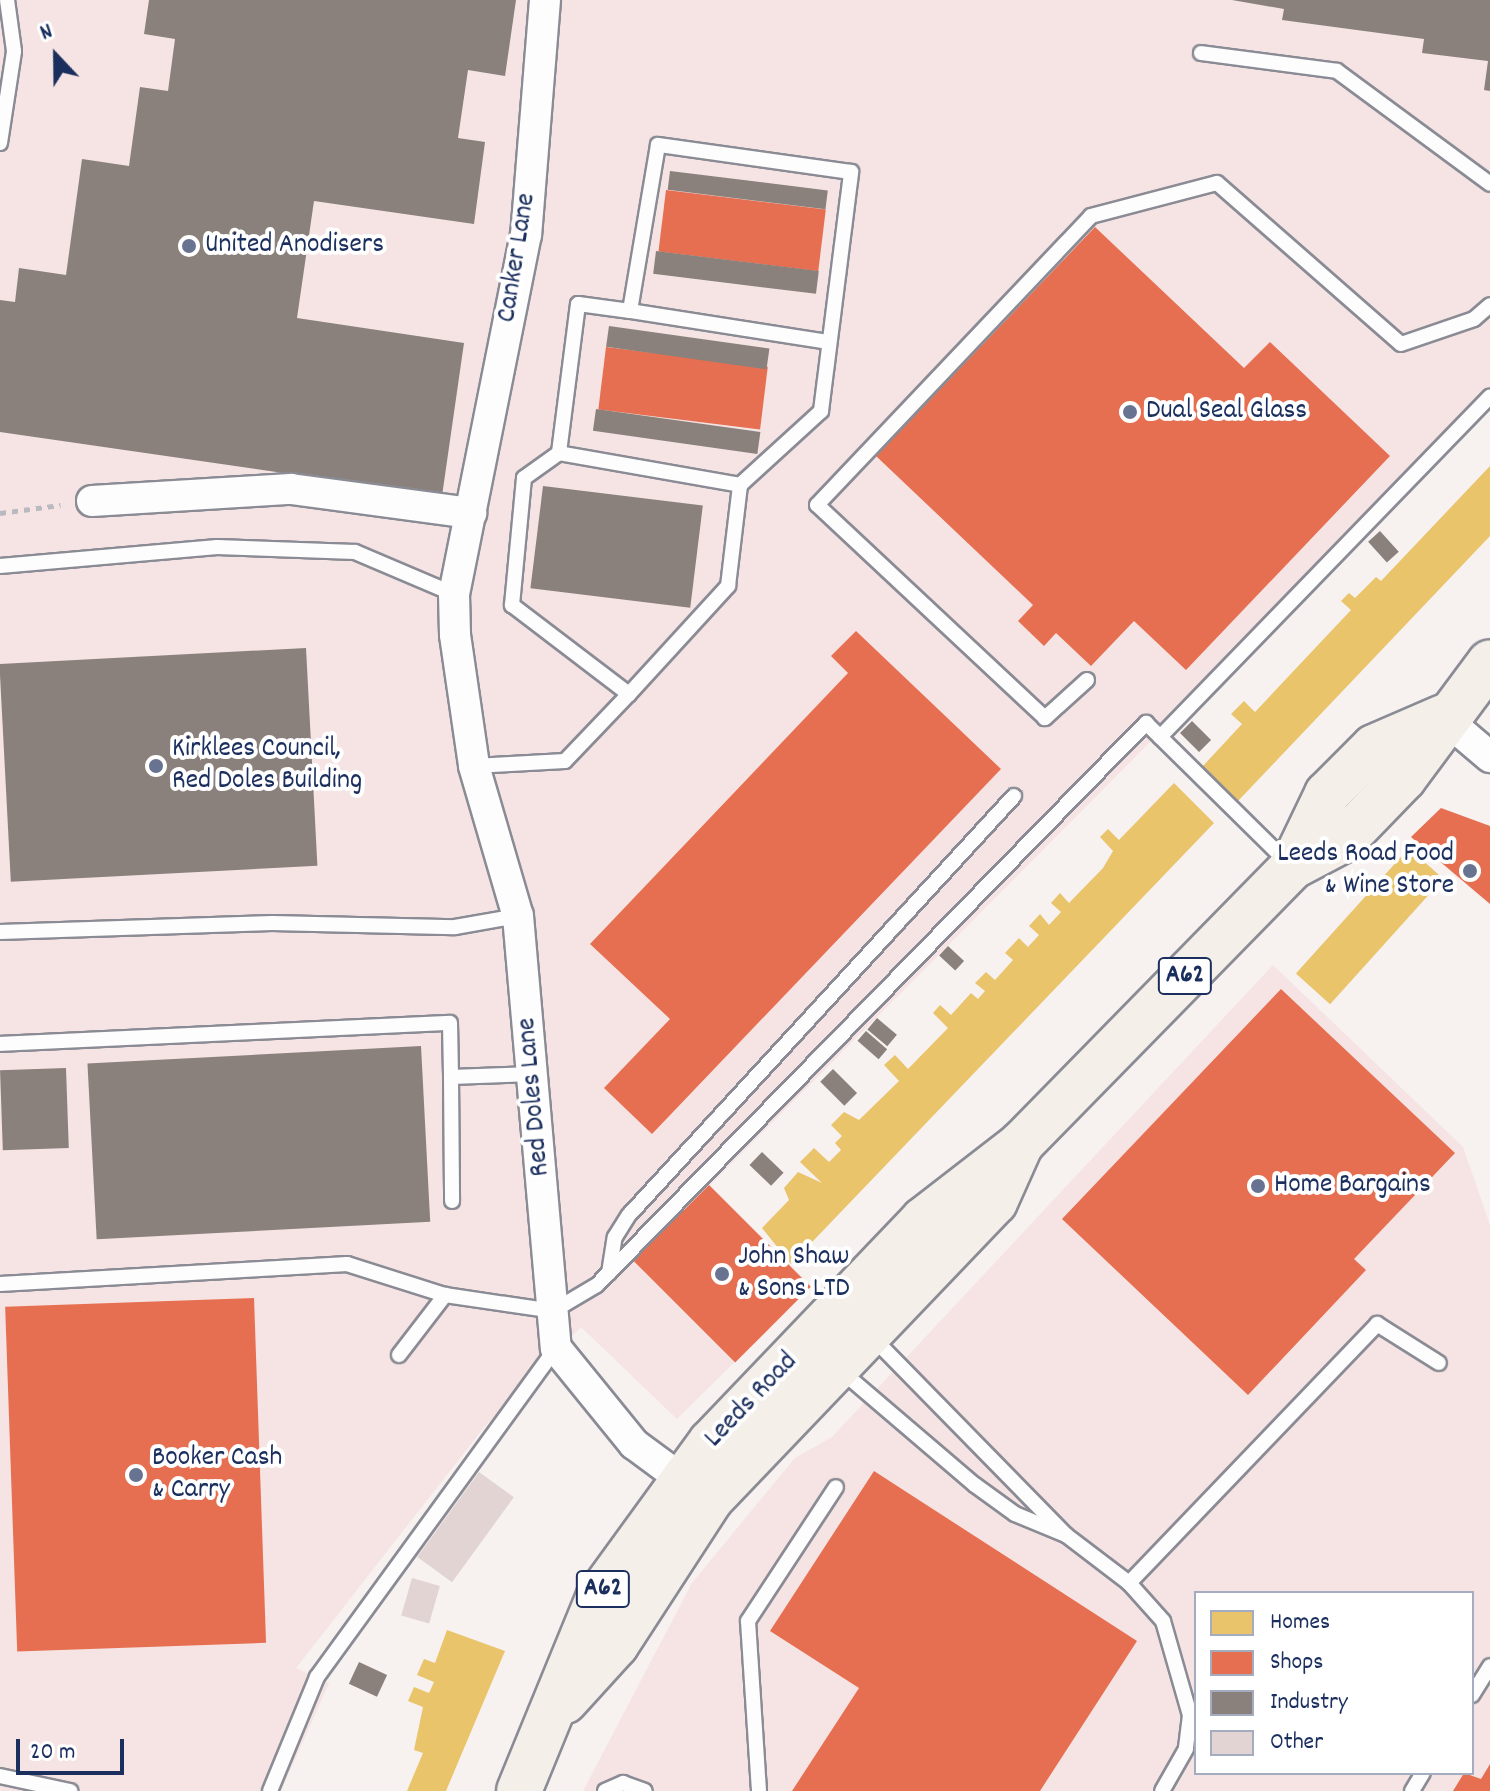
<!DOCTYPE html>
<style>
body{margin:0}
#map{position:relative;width:1490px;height:1791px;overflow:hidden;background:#f7f1f0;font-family:Dekko,sans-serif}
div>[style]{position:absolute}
.built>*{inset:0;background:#f5e4e3}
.homes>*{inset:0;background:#e9c46a;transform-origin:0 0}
.shops>*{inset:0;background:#e76f51;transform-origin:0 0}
.industry>*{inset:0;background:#8a817c;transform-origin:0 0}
.building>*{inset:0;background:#e2d4d3;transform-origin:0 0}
.path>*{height:5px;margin-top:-2.5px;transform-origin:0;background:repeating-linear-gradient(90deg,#b8babf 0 6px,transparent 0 12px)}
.roads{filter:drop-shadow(2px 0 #8a8b94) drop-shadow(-2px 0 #8a8b94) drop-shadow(0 2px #8a8b94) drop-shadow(0 -2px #8a8b94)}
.service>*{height:14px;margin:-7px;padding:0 7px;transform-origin:7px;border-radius:7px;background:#fefdfd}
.minor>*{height:30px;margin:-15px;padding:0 15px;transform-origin:15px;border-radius:15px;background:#fefdfd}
.primary>*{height:44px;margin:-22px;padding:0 22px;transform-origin:22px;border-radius:22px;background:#f4efe9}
.dots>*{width:22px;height:22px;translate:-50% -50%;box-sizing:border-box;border:4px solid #fff;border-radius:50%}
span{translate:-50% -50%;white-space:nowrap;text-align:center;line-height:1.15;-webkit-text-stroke:8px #fff;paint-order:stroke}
.shield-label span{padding:2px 6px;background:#fff;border:2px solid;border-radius:6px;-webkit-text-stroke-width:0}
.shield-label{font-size:26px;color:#1b2f5e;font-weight:700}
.poi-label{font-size:28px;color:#1b2f5e}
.left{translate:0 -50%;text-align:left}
.right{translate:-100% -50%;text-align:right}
.street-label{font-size:28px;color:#1b2f5e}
.legend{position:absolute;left:1194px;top:1591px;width:280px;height:184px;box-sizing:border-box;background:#fff;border:2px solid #a4acbf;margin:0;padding:10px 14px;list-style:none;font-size:24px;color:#1b2f5e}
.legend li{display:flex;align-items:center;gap:16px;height:40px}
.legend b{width:40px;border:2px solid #a4acbf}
.north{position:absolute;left:16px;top:16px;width:80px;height:80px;-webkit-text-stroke:6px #fff;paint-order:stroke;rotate:338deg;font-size:22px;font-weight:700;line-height:32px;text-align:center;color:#1b2f5e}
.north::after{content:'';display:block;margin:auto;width:28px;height:36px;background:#1b2f5e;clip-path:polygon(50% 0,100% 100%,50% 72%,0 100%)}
.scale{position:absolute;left:16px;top:1739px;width:108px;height:36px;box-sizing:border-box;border:4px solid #1b2f5e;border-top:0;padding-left:10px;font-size:24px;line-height:28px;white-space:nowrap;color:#1b2f5e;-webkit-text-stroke:6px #fff;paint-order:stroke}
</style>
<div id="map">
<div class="built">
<i style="clip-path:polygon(0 0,1490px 0,1490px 400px,710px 1185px,811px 1286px,677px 1419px,581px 1327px,485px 1426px,296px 1668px,329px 1683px,281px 1791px,0 1791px)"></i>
<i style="clip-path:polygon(evenodd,1273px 965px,1463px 1147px,1490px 1225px,1490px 1791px,583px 1791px,692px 1583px,795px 1458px,832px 1437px,1273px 965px,1196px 1593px,1472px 1593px,1472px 1773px,1196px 1773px,1196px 1593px)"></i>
</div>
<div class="homes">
<i style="clip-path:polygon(1490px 466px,1490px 536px,1238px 801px,1202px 767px,1242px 724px,1231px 714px,1244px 701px,1255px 712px,1351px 610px,1341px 601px,1349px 593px,1355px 598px,1376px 577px,1381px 581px)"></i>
<i style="clip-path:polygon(1174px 783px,1214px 823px,791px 1264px,762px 1228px,789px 1200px,784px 1188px,798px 1172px,822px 1183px,800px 1162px,814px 1148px,829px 1162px,841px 1150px,835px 1143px,842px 1136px,831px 1125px,844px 1112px,859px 1120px,899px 1081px,884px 1065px,895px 1055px,908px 1069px,948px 1028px,933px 1013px,940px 1005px,951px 1015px,971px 993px,978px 999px,985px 991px,975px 983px,986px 972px,995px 980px,1013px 960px,1005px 953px,1019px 938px,1028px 947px,1039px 935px,1029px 926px,1040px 914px,1049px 925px,1061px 912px,1051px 903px,1060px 893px,1069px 903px,1103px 868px,1113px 851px,1100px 837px,1108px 829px,1119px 840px)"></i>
<i style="left:1409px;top:848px;width:46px;height:169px;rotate:42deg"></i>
<i style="clip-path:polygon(447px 1630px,505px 1651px,446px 1791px,407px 1791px,423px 1753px,414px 1750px,423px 1707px,408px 1701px,414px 1687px,429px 1693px,434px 1682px,417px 1675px,424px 1659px,435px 1663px)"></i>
</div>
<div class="shops">
<i style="left:666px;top:190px;width:161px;height:62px;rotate:7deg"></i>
<i style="clip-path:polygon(1095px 227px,1244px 368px,1270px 342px,1390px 456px,1186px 670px,1134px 621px,1091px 666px,1056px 633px,1044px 646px,1018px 621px,1033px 605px,876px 456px)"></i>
<i style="left:606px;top:347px;width:163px;height:63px;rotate:7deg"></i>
<i style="clip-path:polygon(856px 631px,1001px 769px,652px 1134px,604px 1088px,670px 1019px,590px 944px,848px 673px,831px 656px)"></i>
<i style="clip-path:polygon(1441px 808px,1490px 826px,1490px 904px,1411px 837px)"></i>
<i style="clip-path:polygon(1281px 989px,1455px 1153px,1354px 1259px,1366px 1270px,1248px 1395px,1062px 1219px)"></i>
<i style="left:709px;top:1185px;width:144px;height:107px;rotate:45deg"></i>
<i style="left:254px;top:1298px;width:345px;height:249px;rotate:88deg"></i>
<i style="clip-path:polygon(874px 1471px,1137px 1641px,1040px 1791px,792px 1791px,859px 1688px,770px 1631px)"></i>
<i style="clip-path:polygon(1490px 1764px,1490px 1791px,1453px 1791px,1464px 1773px,1481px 1779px)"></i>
</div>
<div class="industry">
<i style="clip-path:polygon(149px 0,516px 0,505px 76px,468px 70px,458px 138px,485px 142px,474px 224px,314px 201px,297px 318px,464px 343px,442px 496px,0 432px,0 300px,15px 302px,19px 268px,66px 275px,82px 159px,129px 166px,140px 87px,168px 91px,175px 39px,144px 34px)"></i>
<i style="clip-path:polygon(1232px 0,1490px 0,1490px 91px,1484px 90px,1488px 61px,1422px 53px,1424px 39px,1282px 20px,1284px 9px)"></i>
<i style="left:670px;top:171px;width:159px;height:19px;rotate:7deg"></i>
<i style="left:656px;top:251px;width:164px;height:23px;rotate:7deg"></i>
<i style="left:609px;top:326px;width:162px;height:21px;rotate:8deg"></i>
<i style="left:596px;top:409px;width:166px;height:22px;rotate:8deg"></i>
<i style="left:543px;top:486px;width:161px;height:103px;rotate:7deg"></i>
<i style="left:1380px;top:531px;width:28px;height:16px;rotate:48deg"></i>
<i style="left:306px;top:648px;width:218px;height:307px;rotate:87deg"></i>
<i style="left:1192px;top:721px;width:27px;height:17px;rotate:45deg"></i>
<i style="left:948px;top:946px;width:22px;height:13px;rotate:43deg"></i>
<i style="left:877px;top:1018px;width:26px;height:15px;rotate:40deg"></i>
<i style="left:866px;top:1031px;width:28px;height:13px;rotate:41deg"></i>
<i style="left:421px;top:1046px;width:176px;height:334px;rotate:87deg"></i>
<i style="left:66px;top:1068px;width:80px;height:66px;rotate:88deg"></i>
<i style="left:833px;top:1069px;width:34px;height:18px;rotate:45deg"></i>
<i style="left:762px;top:1152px;width:30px;height:18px;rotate:44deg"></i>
<i style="left:359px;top:1662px;width:31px;height:24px;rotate:25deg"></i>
</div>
<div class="building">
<i style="left:479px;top:1472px;width:43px;height:105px;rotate:36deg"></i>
<i style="left:412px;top:1578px;width:29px;height:39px;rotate:16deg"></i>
</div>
<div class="path">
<i style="left:0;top:513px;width:61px;rotate:-7.6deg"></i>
</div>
<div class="roads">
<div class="service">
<i style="left:1201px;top:53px;width:137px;rotate:7.5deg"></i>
<i style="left:1337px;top:71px;width:190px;rotate:36.4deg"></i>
<i style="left:0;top:143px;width:93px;rotate:-81.3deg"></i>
<i style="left:14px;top:51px;width:51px;rotate:-97.8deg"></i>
<i style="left:630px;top:311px;width:201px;rotate:8.9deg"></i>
<i style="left:559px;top:453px;width:184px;rotate:10deg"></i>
<i style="left:0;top:566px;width:218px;rotate:-5deg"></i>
<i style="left:217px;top:547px;width:138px;rotate:2.1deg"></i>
<i style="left:355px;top:552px;width:108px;rotate:23deg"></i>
<i style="left:1087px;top:680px;width:57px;rotate:137.9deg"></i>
<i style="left:1045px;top:718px;width:312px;rotate:-136.9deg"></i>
<i style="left:817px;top:505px;width:398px;rotate:-46.5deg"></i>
<i style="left:1091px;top:216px;width:130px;rotate:-14.7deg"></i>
<i style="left:1217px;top:183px;width:244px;rotate:41.2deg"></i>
<i style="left:1401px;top:344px;width:77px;rotate:-18.9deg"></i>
<i style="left:1474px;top:319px;width:21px;rotate:-41deg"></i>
<i style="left:1160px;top:737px;width:474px;rotate:-45.9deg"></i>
<i style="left:474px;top:766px;width:91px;rotate:-3.1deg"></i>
<i style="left:565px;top:761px;width:93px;rotate:-46.3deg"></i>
<i style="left:629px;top:694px;width:147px;rotate:-47.5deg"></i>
<i style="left:728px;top:586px;width:102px;rotate:-83.2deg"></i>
<i style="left:740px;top:485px;width:110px;rotate:-42.4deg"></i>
<i style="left:821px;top:411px;width:241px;rotate:-82.8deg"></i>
<i style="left:851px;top:172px;width:195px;rotate:-172deg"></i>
<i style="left:658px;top:145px;width:168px;rotate:99.6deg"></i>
<i style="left:630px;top:311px;width:52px;rotate:-172.3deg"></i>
<i style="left:578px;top:304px;width:150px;rotate:97.3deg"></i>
<i style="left:559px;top:453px;width:43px;rotate:144.5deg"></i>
<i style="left:524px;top:478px;width:128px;rotate:95.4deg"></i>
<i style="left:512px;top:605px;width:147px;rotate:37.3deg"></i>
<i style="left:0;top:932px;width:272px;rotate:-1.9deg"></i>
<i style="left:272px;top:923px;width:183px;rotate:1.3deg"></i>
<i style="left:455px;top:927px;width:64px;rotate:-9.9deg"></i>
<i style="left:0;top:1044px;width:450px;rotate:-2.7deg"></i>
<i style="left:450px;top:1023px;width:54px;rotate:88.9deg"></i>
<i style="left:451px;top:1077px;width:82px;rotate:-2.1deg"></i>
<i style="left:451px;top:1077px;width:124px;rotate:89.5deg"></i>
<i style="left:609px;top:1273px;width:36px;rotate:-81deg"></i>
<i style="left:615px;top:1237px;width:26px;rotate:-58deg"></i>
<i style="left:629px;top:1215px;width:569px;rotate:-47.42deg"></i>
<i style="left:0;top:1284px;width:348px;rotate:-3.3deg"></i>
<i style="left:347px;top:1264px;width:103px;rotate:17.6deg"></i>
<i style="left:445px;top:1295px;width:109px;rotate:8.4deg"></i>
<i style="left:553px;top:1311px;width:51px;rotate:-30.6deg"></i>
<i style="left:597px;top:1285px;width:786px;rotate:-45.67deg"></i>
<i style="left:1146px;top:723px;width:201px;rotate:44.6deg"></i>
<i style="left:873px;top:1338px;width:276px;rotate:45.6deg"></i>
<i style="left:1066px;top:1535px;width:79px;rotate:37.3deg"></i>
<i style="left:1129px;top:1583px;width:51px;rotate:48.2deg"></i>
<i style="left:1163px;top:1621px;width:98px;rotate:74deg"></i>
<i style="left:1190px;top:1715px;width:34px;rotate:97deg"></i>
<i style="left:1186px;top:1749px;width:48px;rotate:119.7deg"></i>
<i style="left:399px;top:1355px;width:76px;rotate:-52.5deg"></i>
<i style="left:839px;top:1369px;width:179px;rotate:40.5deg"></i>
<i style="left:975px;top:1485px;width:49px;rotate:35.9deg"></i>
<i style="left:1015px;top:1514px;width:55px;rotate:22.4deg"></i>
<i style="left:1129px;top:1583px;width:359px;rotate:-46.2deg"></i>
<i style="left:1377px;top:1324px;width:73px;rotate:32.2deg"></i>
<i style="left:1472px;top:1695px;width:34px;rotate:-58deg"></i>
<i style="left:0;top:1776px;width:72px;rotate:12.1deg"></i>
<i style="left:270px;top:1791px;width:123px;rotate:-67.6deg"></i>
<i style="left:317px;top:1677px;width:407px;rotate:-54deg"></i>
<i style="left:605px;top:1791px;width:20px;rotate:-24deg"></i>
<i style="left:623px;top:1783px;width:23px;rotate:20deg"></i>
<i style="left:759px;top:1791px;width:170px;rotate:-93.7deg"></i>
<i style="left:748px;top:1621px;width:160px;rotate:-56.7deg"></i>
<i style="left:1412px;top:1791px;width:21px;rotate:-59deg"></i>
</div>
<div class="minor">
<i style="left:545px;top:0;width:235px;rotate:94.6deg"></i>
<i style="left:526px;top:234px;width:367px;rotate:101.3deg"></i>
<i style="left:454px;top:594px;width:41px;rotate:88.6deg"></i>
<i style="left:455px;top:635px;width:132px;rotate:81.7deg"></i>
<i style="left:474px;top:766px;width:156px;rotate:73.7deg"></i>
<i style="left:518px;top:916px;width:434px;rotate:85deg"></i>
<i style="left:556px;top:1348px;width:124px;rotate:50.9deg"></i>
<i style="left:634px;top:1444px;width:81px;rotate:36.4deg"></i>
<i style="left:92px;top:501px;width:199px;rotate:-3.5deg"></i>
<i style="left:291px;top:489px;width:182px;rotate:7.6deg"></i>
<i style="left:1443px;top:717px;width:62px;rotate:40.4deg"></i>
</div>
<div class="primary">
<i style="left:1292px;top:867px;width:81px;rotate:-64.4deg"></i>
<i style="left:1327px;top:794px;width:66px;rotate:-45deg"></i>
<i style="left:1374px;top:747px;width:75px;rotate:-23.5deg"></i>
<i style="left:565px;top:1701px;width:76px;rotate:-47.7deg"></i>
<i style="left:616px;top:1645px;width:173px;rotate:-57deg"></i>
<i style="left:710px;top:1500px;width:412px;rotate:-46.3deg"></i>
<i style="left:995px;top:1202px;width:64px;rotate:-65.9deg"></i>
<i style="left:519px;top:1791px;width:211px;rotate:-67.7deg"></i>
<i style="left:599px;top:1596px;width:190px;rotate:-54deg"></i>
<i style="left:711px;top:1442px;width:307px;rotate:-46.3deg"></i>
<i style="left:923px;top:1220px;width:124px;rotate:-37.8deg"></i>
<i style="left:1021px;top:1144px;width:388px;rotate:-45.6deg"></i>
<i style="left:1292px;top:867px;width:60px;rotate:-27.8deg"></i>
<i style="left:1345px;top:839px;width:85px;rotate:-46deg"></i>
<i style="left:1404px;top:778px;width:144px;rotate:-53.4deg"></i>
</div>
</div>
<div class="dots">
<i style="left:189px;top:246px;background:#687391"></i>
<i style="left:1130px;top:412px;background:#687391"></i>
<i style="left:156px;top:766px;background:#687391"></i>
<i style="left:1470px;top:871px;background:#687391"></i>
<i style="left:1258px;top:1186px;background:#687391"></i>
<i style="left:722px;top:1274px;background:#687391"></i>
<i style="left:136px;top:1475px;background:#687391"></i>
</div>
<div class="shield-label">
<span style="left:1185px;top:976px">A62</span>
<span style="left:603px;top:1589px">A62</span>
</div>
<div class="poi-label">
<span class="left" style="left:205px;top:246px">United Anodisers</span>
<span class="left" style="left:1146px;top:412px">Dual Seal Glass</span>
<span class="left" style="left:172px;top:766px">Kirklees Council,<br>Red Doles Building</span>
<span class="right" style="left:1454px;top:871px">Leeds Road Food<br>&amp; Wine Store</span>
<span class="left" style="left:1274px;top:1186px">Home Bargains</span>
<span class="left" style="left:738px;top:1274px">John Shaw<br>&amp; Sons LTD</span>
<span class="left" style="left:152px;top:1475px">Booker Cash<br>&amp; Carry</span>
</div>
<div class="street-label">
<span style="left:518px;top:258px;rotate:-81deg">Canker Lane</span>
<span style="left:535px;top:1097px;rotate:-95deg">Red Doles Lane</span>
<span style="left:752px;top:1401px;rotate:-46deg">Leeds Road</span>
</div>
<ul class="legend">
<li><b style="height:22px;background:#e9c46a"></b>Homes</li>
<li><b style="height:22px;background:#e76f51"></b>Shops</li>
<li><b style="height:22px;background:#8a817c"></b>Industry</li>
<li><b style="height:22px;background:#e2d4d3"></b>Other</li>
</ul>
<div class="north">N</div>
<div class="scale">20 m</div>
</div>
